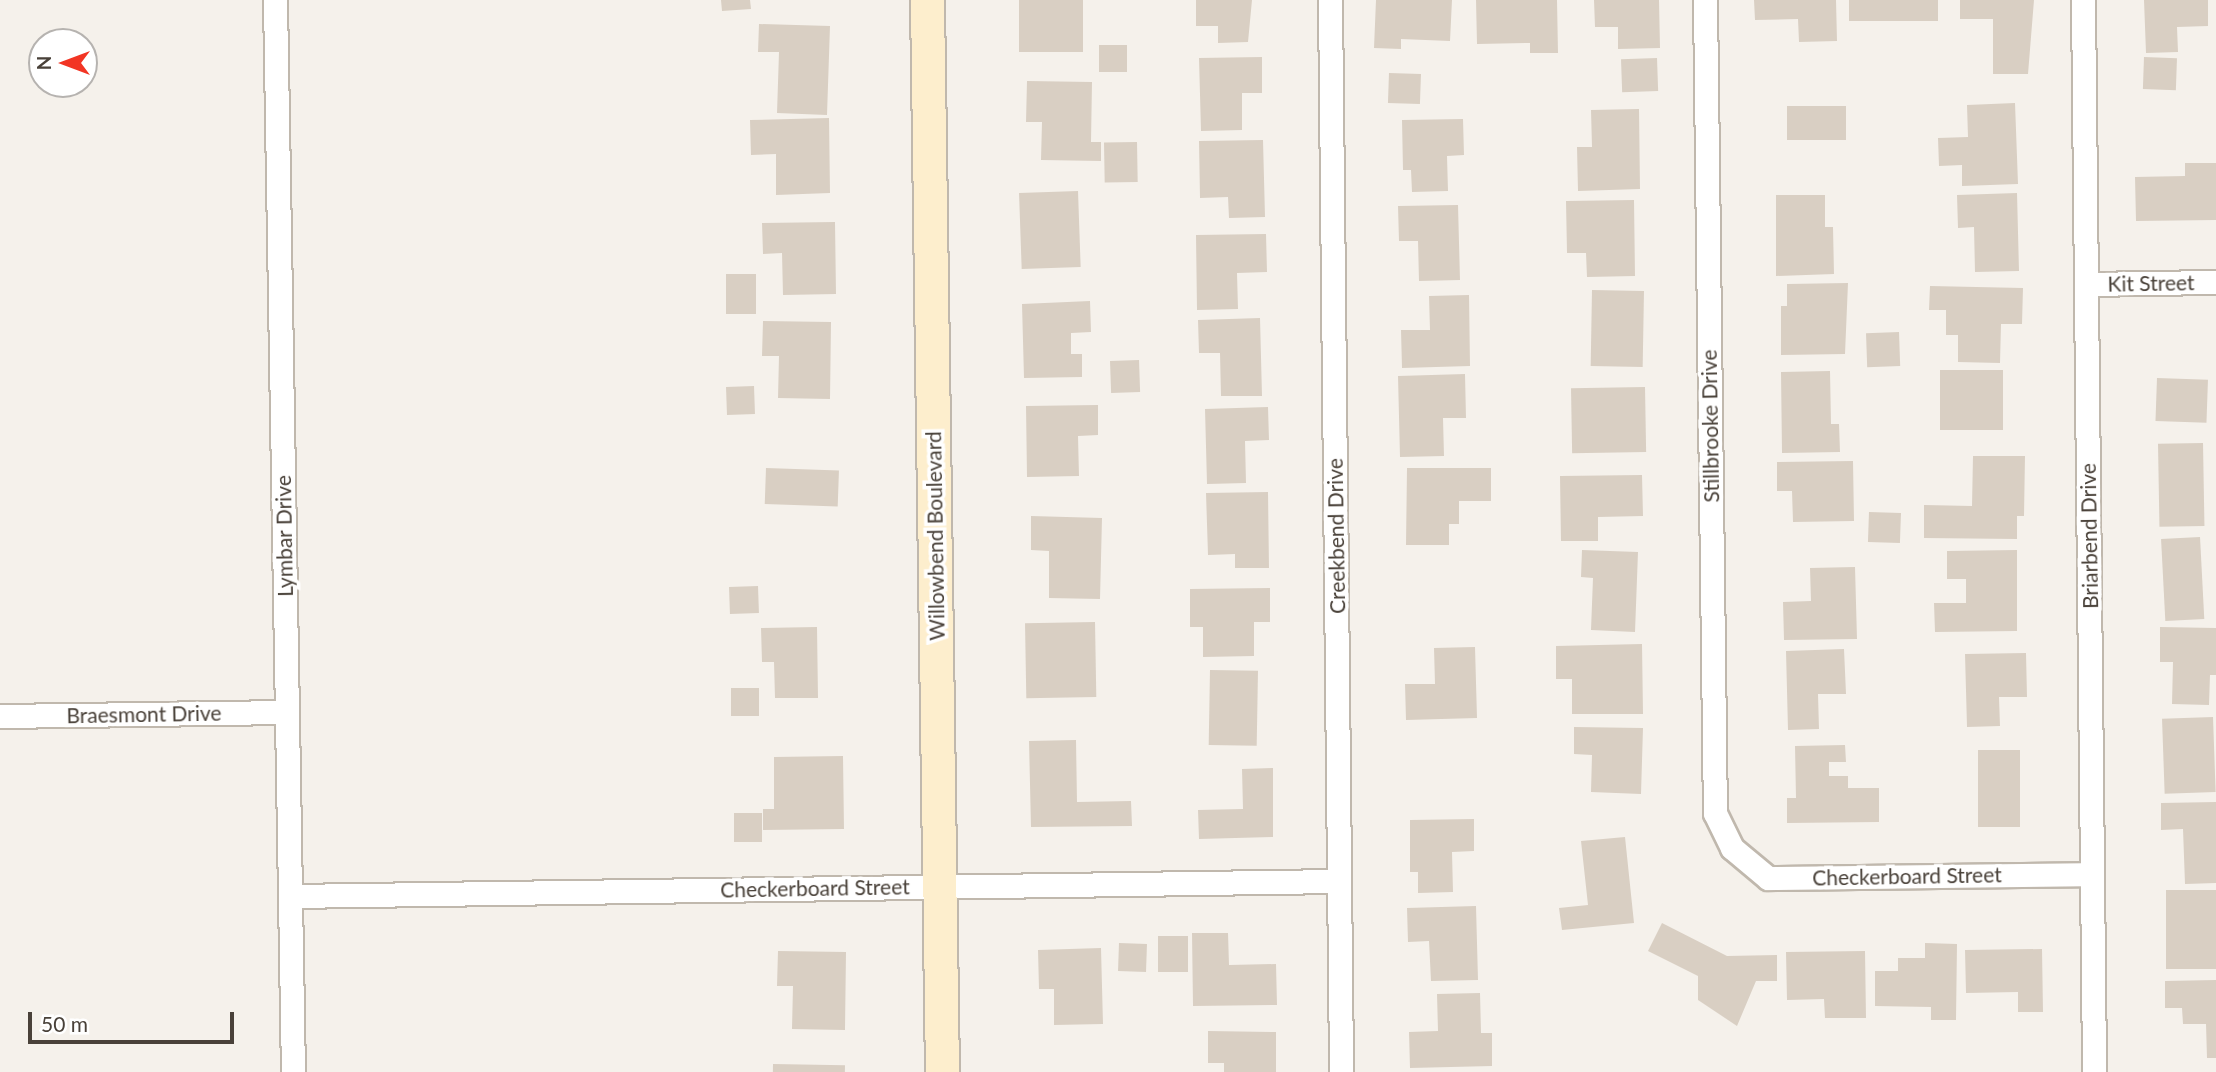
<!DOCTYPE html>
<style>
body{margin:0}
#map{position:relative;width:2216px;height:1072px;overflow:hidden;background:#f5f1eb;font-family:Lato,sans-serif}
div>[style]{position:absolute}
.building>*{inset:0;background:#d9cfc3;transform-origin:0 0}
.roads{filter:drop-shadow(2px 0 #c0b8ad) drop-shadow(-2px 0 #c0b8ad) drop-shadow(0 2px #c0b8ad) drop-shadow(0 -2px #c0b8ad)}
.street>*{height:23px;margin:-11.5px;padding:0 11.5px;transform-origin:11.5px;border-radius:11.5px;background:#fff}
.secondary>*{height:33px;margin:-16.5px;padding:0 16.5px;transform-origin:16.5px;border-radius:16.5px;background:#fdeecd}
span{translate:-50% -50%;white-space:nowrap;text-align:center;line-height:1.15;-webkit-text-stroke:7px #fff;paint-order:stroke}
.street-label{font-size:21px;color:#494139}
.north{position:absolute;left:28px;top:28px;width:70px;height:70px;box-sizing:border-box;background:#fff;border:2px solid #b6b3b0;border-radius:50%;rotate:270deg;font-size:19px;font-weight:700;line-height:28px;text-align:center;color:#494139}
.north::after{content:'';display:block;margin:auto;width:24px;height:32px;background:#f23524;clip-path:polygon(50% 0,100% 100%,50% 72%,0 100%)}
.scale{position:absolute;left:28px;top:1012px;width:206px;height:32px;box-sizing:border-box;border:4px solid #494139;border-top:0;padding-left:9px;font-size:21px;line-height:24px;white-space:nowrap;color:#494139;-webkit-text-stroke:5px #fff;paint-order:stroke}
</style>
<div id="map">
<div class="building">
<i style="clip-path:polygon(721px 0,750px 0,751px 9px,722px 11px)"></i>
<i style="left:1019px;top:0;width:64px;height:52px"></i>
<i style="clip-path:polygon(1196px 0,1252px 0,1248px 42px,1218px 43px,1218px 26px,1196px 26px)"></i>
<i style="clip-path:polygon(1376px 0,1452px 0,1450px 41px,1401px 39px,1401px 49px,1374px 48px)"></i>
<i style="clip-path:polygon(1476px 0,1557px 0,1558px 53px,1530px 53px,1530px 43px,1477px 44px)"></i>
<i style="clip-path:polygon(1594px 0,1659px 0,1660px 48px,1618px 49px,1618px 27px,1595px 27px)"></i>
<i style="clip-path:polygon(1754px 0,1836px 0,1837px 41px,1799px 42px,1798px 19px,1755px 20px)"></i>
<i style="left:1849px;top:0;width:89px;height:21px"></i>
<i style="clip-path:polygon(1960px 0,2034px 0,2028px 74px,1993px 74px,1993px 19px,1960px 19px)"></i>
<i style="clip-path:polygon(2144px 0,2208px 0,2208px 26px,2177px 27px,2178px 52px,2146px 53px)"></i>
<i style="clip-path:polygon(759px 24px,830px 26px,827px 115px,777px 113px,779px 52px,758px 52px)"></i>
<i style="left:1099px;top:45px;width:28px;height:27px"></i>
<i style="clip-path:polygon(1262px 57px,1262px 93px,1242px 93px,1242px 130px,1201px 131px,1199px 58px)"></i>
<i style="left:2144px;top:57px;width:33px;height:32px;rotate:2deg"></i>
<i style="left:1657px;top:58px;width:33px;height:36px;rotate:88deg"></i>
<i style="left:1389px;top:73px;width:32px;height:30px;rotate:2deg"></i>
<i style="clip-path:polygon(1027px 81px,1092px 82px,1091px 142px,1101px 142px,1101px 161px,1041px 160px,1042px 122px,1026px 122px)"></i>
<i style="clip-path:polygon(2015px 103px,2018px 184px,1962px 186px,1962px 165px,1939px 166px,1938px 138px,1968px 137px,1967px 105px)"></i>
<i style="left:1787px;top:106px;width:59px;height:34px"></i>
<i style="clip-path:polygon(1639px 109px,1640px 189px,1578px 191px,1577px 147px,1592px 147px,1591px 110px)"></i>
<i style="clip-path:polygon(829px 118px,830px 193px,776px 195px,776px 154px,751px 155px,750px 120px)"></i>
<i style="clip-path:polygon(1463px 119px,1464px 155px,1447px 156px,1448px 191px,1412px 192px,1411px 170px,1403px 170px,1402px 120px)"></i>
<i style="clip-path:polygon(1263px 140px,1265px 217px,1229px 218px,1228px 197px,1200px 198px,1199px 141px)"></i>
<i style="left:1137px;top:142px;width:40px;height:33px;rotate:89deg"></i>
<i style="clip-path:polygon(2185px 163px,2216px 163px,2216px 220px,2136px 221px,2135px 177px,2185px 176px)"></i>
<i style="left:1078px;top:191px;width:76px;height:59px;rotate:88deg"></i>
<i style="clip-path:polygon(2017px 193px,2019px 271px,1975px 272px,1974px 227px,1958px 228px,1957px 195px)"></i>
<i style="clip-path:polygon(1776px 195px,1825px 195px,1825px 227px,1833px 227px,1834px 274px,1776px 276px)"></i>
<i style="clip-path:polygon(1634px 200px,1635px 276px,1587px 277px,1586px 253px,1567px 253px,1566px 201px)"></i>
<i style="clip-path:polygon(1458px 205px,1460px 280px,1419px 281px,1418px 241px,1399px 241px,1398px 206px)"></i>
<i style="clip-path:polygon(835px 222px,836px 294px,783px 295px,782px 253px,763px 254px,762px 223px)"></i>
<i style="clip-path:polygon(1266px 234px,1267px 272px,1237px 273px,1238px 309px,1197px 310px,1196px 235px)"></i>
<i style="left:726px;top:274px;width:30px;height:40px"></i>
<i style="clip-path:polygon(1848px 283px,1845px 354px,1781px 355px,1781px 306px,1787px 306px,1787px 284px)"></i>
<i style="clip-path:polygon(1930px 286px,2023px 288px,2022px 324px,2001px 324px,2000px 363px,1958px 362px,1958px 335px,1946px 335px,1946px 310px,1929px 310px)"></i>
<i style="left:1592px;top:290px;width:52px;height:76px;rotate:1deg"></i>
<i style="clip-path:polygon(1469px 295px,1470px 366px,1402px 368px,1401px 330px,1430px 330px,1429px 296px)"></i>
<i style="clip-path:polygon(1090px 301px,1091px 332px,1071px 333px,1071px 354px,1082px 354px,1082px 377px,1024px 378px,1022px 304px)"></i>
<i style="clip-path:polygon(1260px 318px,1262px 396px,1221px 396px,1220px 353px,1199px 353px,1198px 320px)"></i>
<i style="clip-path:polygon(763px 321px,831px 322px,830px 399px,778px 398px,779px 356px,762px 356px)"></i>
<i style="left:1899px;top:332px;width:34px;height:33px;rotate:88deg"></i>
<i style="left:1139px;top:360px;width:32px;height:29px;rotate:88deg"></i>
<i style="left:1940px;top:370px;width:63px;height:60px"></i>
<i style="clip-path:polygon(1830px 371px,1831px 424px,1839px 424px,1840px 452px,1782px 453px,1781px 372px)"></i>
<i style="clip-path:polygon(1465px 374px,1466px 418px,1443px 418px,1444px 456px,1400px 457px,1398px 376px)"></i>
<i style="left:2157px;top:378px;width:51px;height:43px;rotate:2deg"></i>
<i style="left:754px;top:386px;width:28px;height:28px;rotate:88deg"></i>
<i style="left:1645px;top:387px;width:65px;height:74px;rotate:89deg"></i>
<i style="clip-path:polygon(1098px 405px,1098px 435px,1078px 436px,1079px 476px,1027px 477px,1026px 406px)"></i>
<i style="clip-path:polygon(1268px 407px,1269px 440px,1245px 441px,1246px 483px,1207px 484px,1205px 409px)"></i>
<i style="left:2203px;top:443px;width:83px;height:45px;rotate:89deg"></i>
<i style="clip-path:polygon(1973px 456px,2025px 456px,2024px 516px,2017px 516px,2017px 539px,1924px 538px,1924px 505px,1972px 506px)"></i>
<i style="clip-path:polygon(1853px 461px,1854px 521px,1793px 522px,1792px 491px,1777px 491px,1777px 462px)"></i>
<i style="left:766px;top:468px;width:73px;height:36px;rotate:2deg"></i>
<i style="clip-path:polygon(1407px 468px,1491px 468px,1491px 501px,1459px 501px,1459px 524px,1449px 524px,1449px 545px,1406px 545px)"></i>
<i style="clip-path:polygon(1642px 475px,1643px 516px,1598px 517px,1598px 541px,1561px 541px,1560px 476px)"></i>
<i style="clip-path:polygon(1268px 492px,1269px 568px,1235px 568px,1235px 554px,1208px 555px,1206px 493px)"></i>
<i style="left:1869px;top:512px;width:32px;height:30px;rotate:2deg"></i>
<i style="clip-path:polygon(1031px 516px,1102px 518px,1100px 599px,1049px 598px,1049px 551px,1031px 550px)"></i>
<i style="left:2200px;top:537px;width:82px;height:39px;rotate:87deg"></i>
<i style="clip-path:polygon(1582px 550px,1638px 552px,1635px 632px,1591px 630px,1593px 578px,1581px 577px)"></i>
<i style="clip-path:polygon(2017px 550px,2017px 631px,1935px 632px,1934px 603px,1966px 603px,1966px 579px,1947px 579px,1947px 551px)"></i>
<i style="clip-path:polygon(1855px 567px,1857px 639px,1784px 640px,1783px 602px,1811px 601px,1810px 568px)"></i>
<i style="left:758px;top:586px;width:27px;height:29px;rotate:88deg"></i>
<i style="clip-path:polygon(1270px 588px,1270px 622px,1254px 622px,1254px 656px,1203px 657px,1203px 627px,1190px 627px,1190px 589px)"></i>
<i style="left:1095px;top:622px;width:75px;height:70px;rotate:89deg"></i>
<i style="clip-path:polygon(817px 627px,818px 698px,775px 698px,774px 662px,762px 662px,761px 628px)"></i>
<i style="clip-path:polygon(2160px 627px,2216px 628px,2216px 675px,2210px 675px,2209px 705px,2172px 704px,2173px 662px,2160px 662px)"></i>
<i style="clip-path:polygon(1642px 644px,1643px 714px,1572px 714px,1572px 679px,1556px 679px,1556px 646px)"></i>
<i style="clip-path:polygon(1475px 647px,1477px 718px,1406px 720px,1405px 684px,1435px 684px,1434px 648px)"></i>
<i style="clip-path:polygon(1844px 649px,1846px 694px,1818px 694px,1819px 729px,1788px 730px,1786px 651px)"></i>
<i style="clip-path:polygon(2026px 653px,2027px 697px,1999px 697px,2000px 726px,1967px 727px,1965px 654px)"></i>
<i style="left:1210px;top:670px;width:48px;height:75px;rotate:1deg"></i>
<i style="left:731px;top:688px;width:28px;height:28px"></i>
<i style="left:2213px;top:717px;width:75px;height:51px;rotate:88deg"></i>
<i style="clip-path:polygon(1574px 727px,1643px 728px,1641px 794px,1591px 792px,1592px 755px,1574px 754px)"></i>
<i style="clip-path:polygon(1076px 740px,1077px 802px,1131px 801px,1132px 826px,1031px 827px,1029px 741px)"></i>
<i style="clip-path:polygon(1845px 745px,1846px 762px,1829px 762px,1829px 776px,1848px 776px,1848px 788px,1879px 788px,1879px 822px,1787px 823px,1787px 798px,1796px 798px,1795px 746px)"></i>
<i style="left:1978px;top:750px;width:42px;height:77px"></i>
<i style="clip-path:polygon(843px 756px,844px 829px,763px 830px,763px 809px,774px 809px,774px 757px)"></i>
<i style="clip-path:polygon(1273px 768px,1273px 837px,1199px 839px,1198px 810px,1243px 809px,1242px 769px)"></i>
<i style="clip-path:polygon(2216px 802px,2216px 883px,2185px 884px,2183px 829px,2161px 830px,2161px 803px)"></i>
<i style="left:734px;top:813px;width:28px;height:29px"></i>
<i style="clip-path:polygon(1474px 819px,1474px 851px,1452px 852px,1453px 892px,1418px 893px,1418px 872px,1410px 872px,1410px 820px)"></i>
<i style="clip-path:polygon(1625px 837px,1634px 923px,1562px 930px,1559px 908px,1588px 905px,1581px 841px)"></i>
<i style="left:2216px;top:890px;width:79px;height:50px;rotate:90deg"></i>
<i style="clip-path:polygon(1476px 906px,1478px 980px,1431px 981px,1429px 941px,1408px 942px,1407px 908px)"></i>
<i style="clip-path:polygon(1662px 923px,1727px 956px,1777px 955px,1777px 981px,1756px 981px,1737px 1026px,1698px 1000px,1698px 976px,1648px 951px)"></i>
<i style="clip-path:polygon(1192px 933px,1228px 933px,1229px 965px,1276px 964px,1277px 1005px,1193px 1006px)"></i>
<i style="left:1158px;top:936px;width:30px;height:36px"></i>
<i style="left:1119px;top:943px;width:28px;height:28px;rotate:2deg"></i>
<i style="clip-path:polygon(1925px 943px,1957px 944px,1956px 1020px,1931px 1020px,1931px 1007px,1875px 1006px,1875px 971px,1898px 971px,1898px 958px,1925px 958px)"></i>
<i style="clip-path:polygon(1101px 948px,1103px 1024px,1054px 1025px,1054px 989px,1039px 989px,1038px 950px)"></i>
<i style="clip-path:polygon(2042px 949px,2043px 1012px,2018px 1012px,2018px 992px,1966px 993px,1965px 950px)"></i>
<i style="clip-path:polygon(778px 951px,846px 952px,845px 1030px,792px 1029px,793px 986px,777px 986px)"></i>
<i style="clip-path:polygon(1865px 951px,1866px 1018px,1825px 1018px,1824px 999px,1787px 1000px,1786px 952px)"></i>
<i style="clip-path:polygon(2216px 980px,2216px 1058px,2207px 1058px,2206px 1024px,2183px 1024px,2182px 1008px,2165px 1008px,2165px 981px)"></i>
<i style="clip-path:polygon(1480px 993px,1481px 1033px,1492px 1033px,1492px 1066px,1410px 1068px,1409px 1032px,1438px 1031px,1437px 994px)"></i>
<i style="clip-path:polygon(1208px 1031px,1276px 1032px,1276px 1072px,1224px 1072px,1224px 1063px,1208px 1063px)"></i>
<i style="left:773px;top:1064px;width:72px;height:8px;rotate:1deg"></i>
</div>
<div class="roads">
<div class="street">
<i style="left:275px;top:0;width:1072px;rotate:89.04deg"></i>
<i style="left:1330px;top:0;width:1072px;rotate:89.41deg"></i>
<i style="left:1705px;top:0;width:813px;rotate:89.3deg"></i>
<i style="left:1715px;top:813px;width:39px;rotate:64deg"></i>
<i style="left:1732px;top:848px;width:47px;rotate:39.8deg"></i>
<i style="left:1768px;top:878px;width:324px;rotate:-0.7deg"></i>
<i style="left:2083px;top:0;width:1072px;rotate:89.41deg"></i>
<i style="left:2086px;top:284px;width:130px;rotate:-0.9deg"></i>
<i style="left:0;top:716px;width:287px;rotate:-0.8deg"></i>
<i style="left:290px;top:896px;width:1049px;rotate:-0.82deg"></i>
</div>
<div class="secondary">
<i style="left:927px;top:0;width:1072px;rotate:89.2deg"></i>
</div>
</div>
<div class="street-label">
<span style="left:2151px;top:283px;rotate:-1deg">Kit Street</span>
<span style="left:1710px;top:426px;rotate:-91deg">Stillbrooke Drive</span>
<span style="left:284px;top:536px;rotate:-91deg">Lymbar Drive</span>
<span style="left:935px;top:536px;rotate:-91deg">Willowbend Boulevard</span>
<span style="left:1336px;top:536px;rotate:-91deg">Creekbend Drive</span>
<span style="left:2089px;top:536px;rotate:-91deg">Briarbend Drive</span>
<span style="left:144px;top:714px;rotate:-1deg">Braesmont Drive</span>
<span style="left:1907px;top:876px;rotate:-1deg">Checkerboard Street</span>
<span style="left:815px;top:888px;rotate:-1deg">Checkerboard Street</span>
</div>
<div class="north">N</div>
<div class="scale">50 m</div>
</div>
